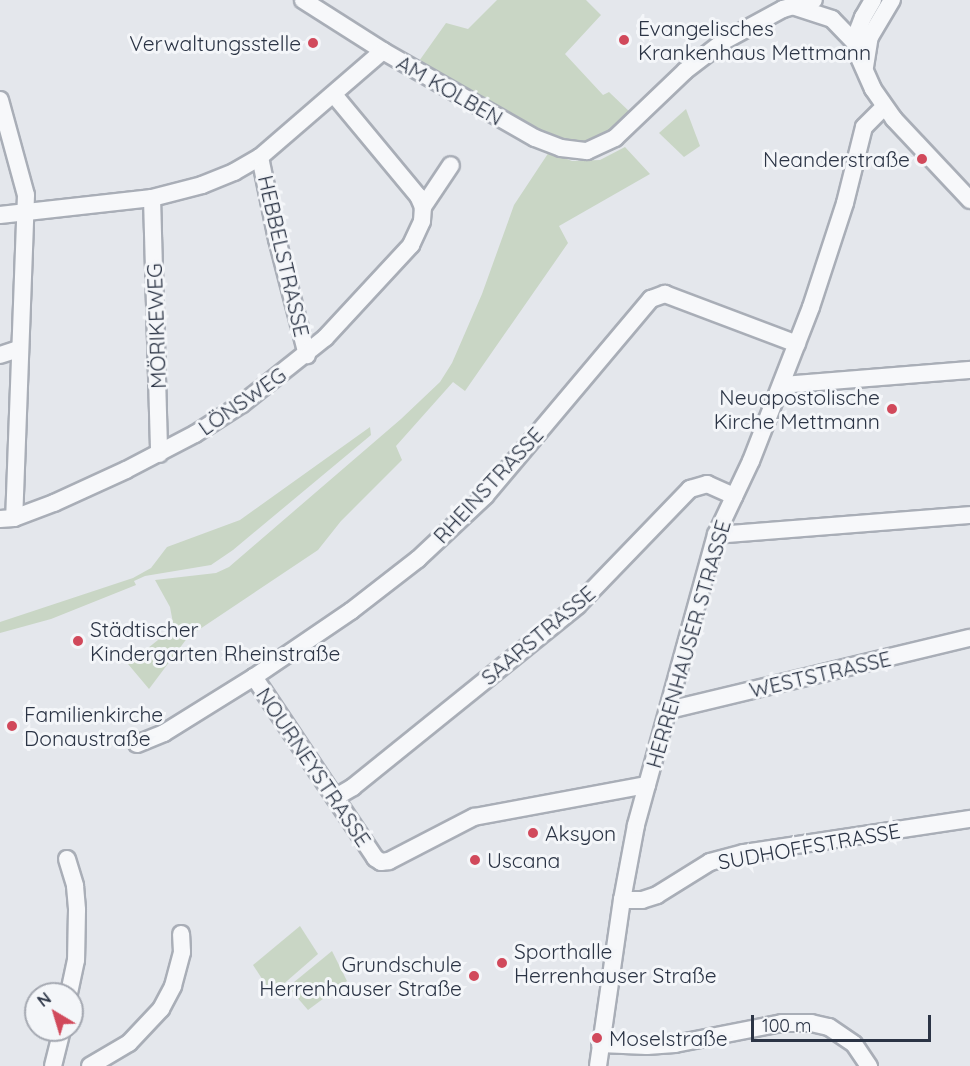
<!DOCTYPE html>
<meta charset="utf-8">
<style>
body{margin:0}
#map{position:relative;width:970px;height:1066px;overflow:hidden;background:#e4e7ec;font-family:Quicksand,sans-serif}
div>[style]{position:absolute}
.green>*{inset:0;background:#c9d6c5}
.roads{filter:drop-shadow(2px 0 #a9aeb7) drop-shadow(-2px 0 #a9aeb7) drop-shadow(0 2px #a9aeb7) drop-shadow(0 -2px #a9aeb7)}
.minor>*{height:16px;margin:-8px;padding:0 8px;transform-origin:8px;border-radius:8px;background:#f7f8fa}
.dots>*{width:16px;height:16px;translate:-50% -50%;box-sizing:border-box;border:3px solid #f4f6f9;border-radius:50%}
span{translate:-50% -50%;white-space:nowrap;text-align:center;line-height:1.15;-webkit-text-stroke:6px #f4f6f9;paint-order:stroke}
.poi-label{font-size:21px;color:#2b3445}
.left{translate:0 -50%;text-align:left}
.right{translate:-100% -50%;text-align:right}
.street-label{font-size:21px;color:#2b3445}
.north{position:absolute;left:24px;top:982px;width:60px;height:60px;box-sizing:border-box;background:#f4f6f9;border:2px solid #a4a8b1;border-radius:50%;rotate:322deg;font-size:16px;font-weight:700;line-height:24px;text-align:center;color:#2b3445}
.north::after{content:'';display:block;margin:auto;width:21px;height:27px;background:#d1495b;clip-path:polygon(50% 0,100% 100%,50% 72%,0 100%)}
.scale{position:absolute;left:751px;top:1015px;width:180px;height:27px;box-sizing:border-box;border:3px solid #2b3445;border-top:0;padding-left:8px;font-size:18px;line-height:21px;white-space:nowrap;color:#2b3445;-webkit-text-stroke:4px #f4f6f9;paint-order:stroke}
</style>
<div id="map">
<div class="green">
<i style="clip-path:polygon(497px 0,586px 0,601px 15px,565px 54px,603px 95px,609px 92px,632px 114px,597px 143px,570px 144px,548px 138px,417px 64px,446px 23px,468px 29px)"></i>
<i style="clip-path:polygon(686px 109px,700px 146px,684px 157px,659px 133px)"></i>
<i style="clip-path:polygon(625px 147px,650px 174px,559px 226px,568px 243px,465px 391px,453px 382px,396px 446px,402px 460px,341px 521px,318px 550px,188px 637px,149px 689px,128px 664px,163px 636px,173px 623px,170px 607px,155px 580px,216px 573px,229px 567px,401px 419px,440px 382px,452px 363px,482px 294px,514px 205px,549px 152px,572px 161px,600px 160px)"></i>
<i style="clip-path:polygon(370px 427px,371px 435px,233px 550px,211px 565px,145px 576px,134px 581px,136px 585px,51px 619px,0 633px,0 622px,133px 578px,151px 568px,167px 547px,240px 520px)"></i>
<i style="clip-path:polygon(300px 926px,318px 954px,272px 994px,253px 965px)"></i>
<i style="clip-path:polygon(332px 951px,347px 981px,308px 1010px,288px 987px)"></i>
</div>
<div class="roads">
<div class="minor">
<i style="left:303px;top:0;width:95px;rotate:32.5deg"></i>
<i style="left:383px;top:51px;width:175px;rotate:29.8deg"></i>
<i style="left:535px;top:138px;width:28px;rotate:21deg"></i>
<i style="left:561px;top:148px;width:26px;rotate:7deg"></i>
<i style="left:587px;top:151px;width:31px;rotate:-25deg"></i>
<i style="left:615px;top:138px;width:97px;rotate:-43.7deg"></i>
<i style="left:685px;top:71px;width:49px;rotate:-37.6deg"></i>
<i style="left:724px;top:41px;width:67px;rotate:-28.5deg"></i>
<i style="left:783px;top:9px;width:32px;rotate:-16deg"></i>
<i style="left:873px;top:0;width:20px;rotate:120deg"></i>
<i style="left:863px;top:17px;width:22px;rotate:111deg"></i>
<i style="left:855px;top:38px;width:15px;rotate:82deg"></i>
<i style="left:857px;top:53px;width:39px;rotate:66deg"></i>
<i style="left:873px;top:89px;width:37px;rotate:55deg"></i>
<i style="left:894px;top:119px;width:111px;rotate:46.8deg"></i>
<i style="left:792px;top:6px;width:42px;rotate:18deg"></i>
<i style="left:832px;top:19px;width:35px;rotate:46deg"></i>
<i style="left:865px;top:67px;width:30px;rotate:-81deg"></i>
<i style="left:870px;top:37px;width:43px;rotate:-59.3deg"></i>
<i style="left:0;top:100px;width:98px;rotate:74.7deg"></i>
<i style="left:26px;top:195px;width:323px;rotate:92.1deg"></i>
<i style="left:260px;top:157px;width:84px;rotate:78.3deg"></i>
<i style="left:277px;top:239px;width:120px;rotate:75.5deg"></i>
<i style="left:152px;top:198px;width:256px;rotate:88.4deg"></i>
<i style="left:423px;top:207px;width:50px;rotate:-56.3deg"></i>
<i style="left:0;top:215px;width:153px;rotate:-6.4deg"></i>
<i style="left:152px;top:198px;width:52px;rotate:-14.6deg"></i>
<i style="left:202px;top:185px;width:35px;rotate:-22deg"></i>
<i style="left:234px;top:172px;width:30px;rotate:-30deg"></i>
<i style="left:260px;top:157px;width:162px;rotate:-40.8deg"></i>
<i style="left:0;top:355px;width:19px;rotate:-18deg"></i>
<i style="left:782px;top:385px;width:189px;rotate:-4.6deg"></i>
<i style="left:0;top:519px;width:14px;rotate:-4deg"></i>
<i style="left:14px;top:518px;width:43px;rotate:-20.6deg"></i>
<i style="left:54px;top:503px;width:79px;rotate:-24.6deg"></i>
<i style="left:126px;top:470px;width:78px;rotate:-27.6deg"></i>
<i style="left:195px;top:434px;width:56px;rotate:-32.6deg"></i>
<i style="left:242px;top:404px;width:106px;rotate:-38.5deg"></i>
<i style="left:325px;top:338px;width:127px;rotate:-47.2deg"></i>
<i style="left:411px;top:245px;width:26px;rotate:-65deg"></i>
<i style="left:422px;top:221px;width:14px;rotate:-86deg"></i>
<i style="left:423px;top:207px;width:12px;rotate:-114deg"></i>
<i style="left:418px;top:196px;width:131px;rotate:-129.7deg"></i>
<i style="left:716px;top:535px;width:255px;rotate:-4.5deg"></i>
<i style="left:254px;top:677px;width:218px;rotate:56.2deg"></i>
<i style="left:375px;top:858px;width:7px;rotate:34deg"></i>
<i style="left:381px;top:862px;width:8px;rotate:-7deg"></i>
<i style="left:389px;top:861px;width:96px;rotate:-27.4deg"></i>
<i style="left:474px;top:817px;width:176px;rotate:-10.5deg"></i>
<i style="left:669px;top:710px;width:309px;rotate:-13.5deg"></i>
<i style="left:137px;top:744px;width:29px;rotate:-22deg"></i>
<i style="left:164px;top:733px;width:106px;rotate:-31.9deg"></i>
<i style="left:254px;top:677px;width:117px;rotate:-34.2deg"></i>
<i style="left:351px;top:611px;width:85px;rotate:-37.8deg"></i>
<i style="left:418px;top:559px;width:92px;rotate:-43.2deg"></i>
<i style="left:485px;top:496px;width:258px;rotate:-49.9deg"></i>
<i style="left:651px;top:299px;width:15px;rotate:-20deg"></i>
<i style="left:665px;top:294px;width:141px;rotate:20.7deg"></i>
<i style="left:336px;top:797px;width:20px;rotate:-30deg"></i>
<i style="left:353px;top:787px;width:288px;rotate:-38.9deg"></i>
<i style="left:577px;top:606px;width:163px;rotate:-46deg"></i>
<i style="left:690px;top:489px;width:18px;rotate:-16deg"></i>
<i style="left:707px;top:484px;width:30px;rotate:24deg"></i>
<i style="left:67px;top:859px;width:28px;rotate:73deg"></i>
<i style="left:75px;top:886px;width:24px;rotate:85deg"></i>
<i style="left:77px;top:910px;width:50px;rotate:91.1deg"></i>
<i style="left:76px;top:960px;width:35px;rotate:102deg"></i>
<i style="left:622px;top:900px;width:20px"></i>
<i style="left:642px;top:900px;width:16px;rotate:-18deg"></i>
<i style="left:657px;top:895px;width:62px;rotate:-31.9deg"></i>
<i style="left:710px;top:862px;width:35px;rotate:-15deg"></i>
<i style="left:744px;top:853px;width:229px;rotate:-8.6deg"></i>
<i style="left:600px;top:1044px;width:47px;rotate:2.4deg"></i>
<i style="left:647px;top:1046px;width:28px;rotate:-4deg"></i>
<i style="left:675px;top:1044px;width:109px;rotate:-11.1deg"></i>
<i style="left:782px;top:1023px;width:29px"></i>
<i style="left:811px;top:1023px;width:18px;rotate:13deg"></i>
<i style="left:829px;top:1027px;width:30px;rotate:34deg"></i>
<i style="left:854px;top:1044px;width:27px;rotate:56deg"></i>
<i style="left:53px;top:1066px;width:37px;rotate:-76deg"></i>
<i style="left:90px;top:1066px;width:45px;rotate:-30.5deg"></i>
<i style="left:129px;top:1043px;width:47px;rotate:-46.7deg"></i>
<i style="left:161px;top:1009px;width:26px;rotate:-62deg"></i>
<i style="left:173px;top:986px;width:35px;rotate:-75deg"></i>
<i style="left:182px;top:952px;width:18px;rotate:-93deg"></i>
<i style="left:598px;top:1066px;width:168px;rotate:-81.8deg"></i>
<i style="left:622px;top:900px;width:76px;rotate:-79.4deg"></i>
<i style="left:636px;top:825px;width:301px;rotate:-74.6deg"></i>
<i style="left:716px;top:535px;width:82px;rotate:-64.7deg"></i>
<i style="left:751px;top:461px;width:165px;rotate:-68.7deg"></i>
<i style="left:811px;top:307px;width:109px;rotate:-71.9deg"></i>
<i style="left:845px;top:203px;width:78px;rotate:-76deg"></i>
<i style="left:864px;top:127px;width:28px;rotate:-45deg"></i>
</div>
</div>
<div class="dots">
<i style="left:624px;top:40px;background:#d1495b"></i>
<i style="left:313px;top:43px;background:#d1495b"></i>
<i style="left:922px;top:159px;background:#d1495b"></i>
<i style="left:892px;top:409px;background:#d1495b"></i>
<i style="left:78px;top:641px;background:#d1495b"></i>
<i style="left:12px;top:726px;background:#d1495b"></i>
<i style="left:533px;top:833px;background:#d1495b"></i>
<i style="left:475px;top:860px;background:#d1495b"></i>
<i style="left:502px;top:963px;background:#d1495b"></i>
<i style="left:474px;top:976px;background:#d1495b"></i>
<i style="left:597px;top:1038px;background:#d1495b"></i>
</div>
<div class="poi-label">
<span class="left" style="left:638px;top:40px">Evangelisches<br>Krankenhaus Mettmann</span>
<span class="right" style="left:301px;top:43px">Verwaltungsstelle</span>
<span class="right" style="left:910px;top:159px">Neanderstraße</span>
<span class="right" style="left:880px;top:409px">Neuapostolische<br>Kirche Mettmann</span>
<span class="left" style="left:90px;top:641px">Städtischer<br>Kindergarten Rheinstraße</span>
<span class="left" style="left:24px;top:726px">Familienkirche<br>Donaustraße</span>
<span class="left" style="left:545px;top:833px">Aksyon</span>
<span class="left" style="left:487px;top:860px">Uscana</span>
<span class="left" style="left:514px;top:963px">Sporthalle<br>Herrenhauser Straße</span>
<span class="right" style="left:462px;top:976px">Grundschule<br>Herrenhauser Straße</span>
<span class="left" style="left:609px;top:1038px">Moselstraße</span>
</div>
<div class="street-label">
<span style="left:450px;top:90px;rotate:30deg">AM KOLBEN</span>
<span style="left:284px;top:256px;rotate:77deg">HEBBELSTRASSE</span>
<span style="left:156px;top:326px;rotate:-92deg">MÖRIKEWEG</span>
<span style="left:242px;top:401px;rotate:-35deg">LÖNSWEG</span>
<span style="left:488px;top:485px;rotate:-47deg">RHEINSTRASSE</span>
<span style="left:538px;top:635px;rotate:-40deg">SAARSTRASSE</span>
<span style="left:688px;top:644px;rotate:-74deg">HERRENHAUSER STRASSE</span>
<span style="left:820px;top:674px;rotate:-13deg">WESTSTRASSE</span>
<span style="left:314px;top:767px;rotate:56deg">NOURNEYSTRASSE</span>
<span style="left:809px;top:846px;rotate:-10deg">SUDHOFFSTRASSE</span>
</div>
<div class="north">N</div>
<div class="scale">100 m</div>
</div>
